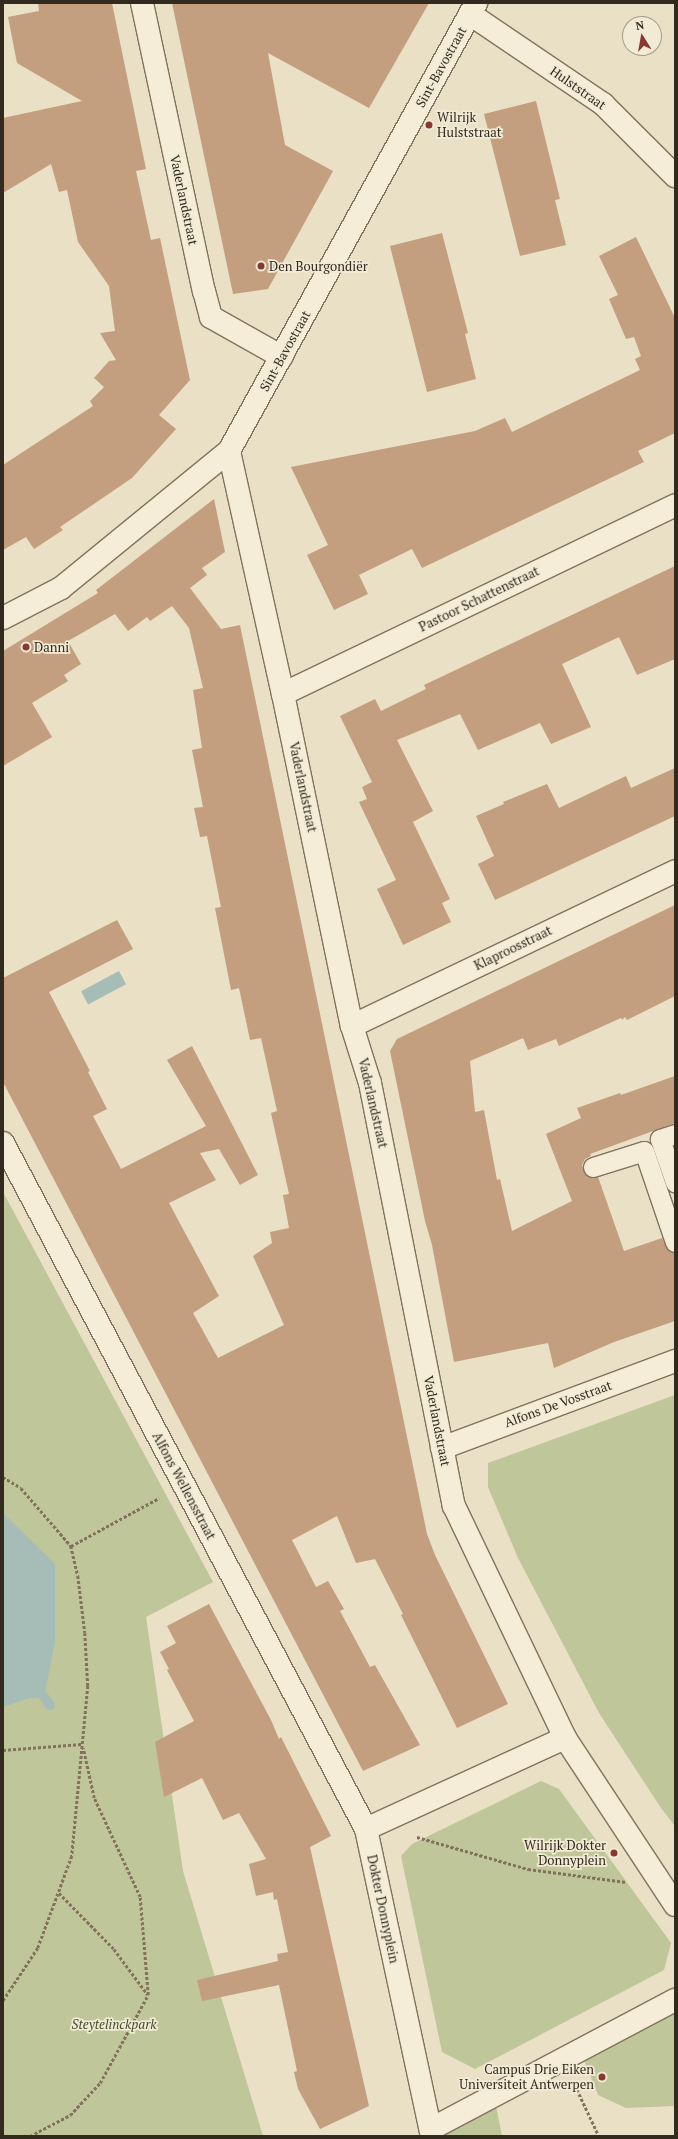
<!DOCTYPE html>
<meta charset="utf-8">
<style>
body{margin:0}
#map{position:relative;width:678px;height:2139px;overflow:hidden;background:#e9e0c5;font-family:"PT Serif",serif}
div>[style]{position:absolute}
.green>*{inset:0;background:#bfc69a}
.water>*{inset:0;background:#a6bdb7;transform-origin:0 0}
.stream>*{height:10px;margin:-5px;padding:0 5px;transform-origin:5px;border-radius:5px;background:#a6bdb7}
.building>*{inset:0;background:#c39e7f}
.path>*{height:2.5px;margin-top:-1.25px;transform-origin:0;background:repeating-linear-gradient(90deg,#82725d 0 3px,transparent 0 5px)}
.roads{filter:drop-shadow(1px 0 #82725d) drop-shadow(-1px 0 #82725d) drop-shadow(0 1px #82725d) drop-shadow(0 -1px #82725d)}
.service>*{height:19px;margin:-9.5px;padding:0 9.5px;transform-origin:9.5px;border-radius:9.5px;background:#f5edd7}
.minor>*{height:22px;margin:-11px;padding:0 11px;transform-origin:11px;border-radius:11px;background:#f5edd7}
.dots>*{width:11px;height:11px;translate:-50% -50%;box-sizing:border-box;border:2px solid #f1ead4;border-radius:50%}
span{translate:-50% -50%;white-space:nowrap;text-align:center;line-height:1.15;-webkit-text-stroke:3.5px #f1ead4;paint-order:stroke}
.street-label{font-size:13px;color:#332a1f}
.poi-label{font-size:13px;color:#332a1f}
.left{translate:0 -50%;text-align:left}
.right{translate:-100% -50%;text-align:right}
.park-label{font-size:13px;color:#434e28;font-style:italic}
.frame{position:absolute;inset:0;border:4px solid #332a1f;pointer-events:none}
.north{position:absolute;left:622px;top:16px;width:40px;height:40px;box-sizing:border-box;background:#f1ead4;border:1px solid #a59d8c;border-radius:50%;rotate:349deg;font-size:11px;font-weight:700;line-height:16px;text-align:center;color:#332a1f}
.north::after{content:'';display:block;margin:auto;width:14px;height:18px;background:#8a3734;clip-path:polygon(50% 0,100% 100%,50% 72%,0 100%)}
</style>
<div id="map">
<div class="green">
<i style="clip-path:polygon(3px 1192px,213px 1582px,146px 1617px,183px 1871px,263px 2136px,3px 2136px)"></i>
<i style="clip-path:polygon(675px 1395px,675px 1826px,661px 1808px,599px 1713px,518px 1558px,488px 1487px,488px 1463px)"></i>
<i style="clip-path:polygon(541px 1781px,559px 1789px,671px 1943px,664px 1970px,475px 2069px,442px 2052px,401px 1856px,412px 1844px)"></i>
<i style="clip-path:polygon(675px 2000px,675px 2106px,626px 2108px,598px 2095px,580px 2050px)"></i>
<i style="clip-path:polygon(494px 2096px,502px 2136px,432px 2136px)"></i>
</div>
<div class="water">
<i style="left:119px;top:971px;width:15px;height:43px;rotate:62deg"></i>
<i style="clip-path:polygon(3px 1513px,55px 1564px,55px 1642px,44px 1697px,26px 1699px,3px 1707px)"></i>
</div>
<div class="stream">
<i style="left:44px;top:1697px;width:10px;rotate:53deg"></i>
</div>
<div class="building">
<i style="clip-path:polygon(38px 3px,112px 3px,146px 169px,136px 171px,151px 240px,160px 238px,190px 380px,159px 415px,176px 429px,132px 478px,60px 527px,63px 530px,34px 549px,26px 537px,3px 550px,3px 465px,93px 406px,90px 401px,104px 387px,94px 378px,109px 361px,116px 360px,100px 333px,115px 331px,109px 286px,78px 242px,67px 190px,59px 192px,51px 164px,3px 193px,3px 118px,82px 101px,17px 63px,8px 17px,39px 11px)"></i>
<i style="clip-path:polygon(172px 3px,429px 3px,369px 108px,268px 53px,285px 145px,333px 171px,268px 289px,233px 294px)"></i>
<i style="clip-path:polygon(536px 101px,560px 199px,555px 200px,566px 245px,520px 256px,484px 114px)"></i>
<i style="clip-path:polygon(442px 233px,468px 333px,465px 334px,476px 379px,427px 392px,390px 246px)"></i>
<i style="clip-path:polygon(636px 237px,675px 318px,675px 433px,638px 451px,644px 462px,422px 568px,412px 549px,359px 575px,368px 594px,334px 610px,307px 555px,328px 545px,291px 467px,475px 431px,505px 418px,512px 432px,640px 370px,635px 359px,641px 356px,634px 337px,626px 339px,609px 299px,618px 295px,599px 256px)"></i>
<i style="clip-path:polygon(214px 499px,225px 552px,202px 568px,207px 575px,190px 588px,221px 629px,240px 625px,427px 1534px,435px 1555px,508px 1704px,457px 1728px,401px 1615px,403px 1614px,375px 1559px,356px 1563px,337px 1516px,292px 1540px,316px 1587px,328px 1581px,344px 1609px,340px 1611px,370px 1667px,375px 1665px,420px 1745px,363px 1771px,3px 1082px,3px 978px,117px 920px,133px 949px,49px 992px,90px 1071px,88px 1072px,107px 1109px,93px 1116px,121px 1169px,206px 1126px,167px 1060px,192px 1046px,258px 1175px,240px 1185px,219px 1149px,200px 1153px,216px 1180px,169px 1203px,219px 1296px,193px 1313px,218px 1358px,284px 1325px,253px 1256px,272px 1243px,270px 1232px,289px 1228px,283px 1195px,289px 1194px,271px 1113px,277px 1111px,261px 1038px,250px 1040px,239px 988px,231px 990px,215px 908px,221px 907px,207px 836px,200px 837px,194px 808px,203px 807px,192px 750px,202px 748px,193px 690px,203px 688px,189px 628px,172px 606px,150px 621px,147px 617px,128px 631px,115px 614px,68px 641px,81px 664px,64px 675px,68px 681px,32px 703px,52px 737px,3px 766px,3px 651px,98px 593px,96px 590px)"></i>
<i style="clip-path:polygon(675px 566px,675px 659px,637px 675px,619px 637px,562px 664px,591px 727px,551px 744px,540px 723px,478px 750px,460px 714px,397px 740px,433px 811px,413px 822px,450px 899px,442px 903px,451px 922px,403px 945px,377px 889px,396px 880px,359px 802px,367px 799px,362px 787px,372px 782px,340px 716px,375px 699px,381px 711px,426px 689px,424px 685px)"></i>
<i style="clip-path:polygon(675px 768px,675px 816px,495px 900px,478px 864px,494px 856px,476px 816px,504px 804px,503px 802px,547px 784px,559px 808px,626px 776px,631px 788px)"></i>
<i style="clip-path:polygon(675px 905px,675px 996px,627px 1020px,625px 1017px,622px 1020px,621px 1018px,559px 1046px,556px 1039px,528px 1050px,523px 1038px,470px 1061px,475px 1112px,484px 1110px,497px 1180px,500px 1179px,512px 1231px,572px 1201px,546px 1134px,581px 1118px,577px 1108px,620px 1093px,621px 1095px,675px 1076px,675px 1123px,590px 1154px,591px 1156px,585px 1159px,582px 1165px,586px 1175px,591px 1178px,598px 1177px,624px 1251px,662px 1238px,668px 1250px,674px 1253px,675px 1321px,614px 1342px,554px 1368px,548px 1343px,454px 1362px,432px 1245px,425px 1221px,390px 1051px,397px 1039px)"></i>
<i style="clip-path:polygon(209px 1604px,271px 1720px,279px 1739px,281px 1737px,331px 1836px,310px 1847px,369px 2106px,320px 2129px,298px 2089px,294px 2072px,297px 2071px,279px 1985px,202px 2001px,197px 1980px,278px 1961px,277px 1954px,288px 1952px,277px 1899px,274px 1900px,273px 1892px,256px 1896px,249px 1864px,266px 1859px,239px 1813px,223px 1820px,202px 1778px,164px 1797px,155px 1742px,194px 1721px,167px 1670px,169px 1669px,160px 1652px,176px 1643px,167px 1626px)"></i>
</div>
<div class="path">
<i style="left:3px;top:1477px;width:21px;rotate:31deg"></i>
<i style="left:21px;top:1488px;width:77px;rotate:49.2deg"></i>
<i style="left:71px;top:1546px;width:31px;rotate:77deg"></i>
<i style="left:78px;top:1576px;width:57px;rotate:83deg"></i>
<i style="left:85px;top:1633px;width:53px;rotate:86.8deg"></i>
<i style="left:88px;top:1686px;width:171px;rotate:95.4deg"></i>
<i style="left:72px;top:1856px;width:98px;rotate:110.3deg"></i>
<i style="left:38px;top:1948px;width:64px;rotate:123.4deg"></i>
<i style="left:71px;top:1546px;width:100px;rotate:-28.6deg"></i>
<i style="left:3px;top:1750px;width:79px;rotate:-4.3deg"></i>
<i style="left:417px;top:1837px;width:116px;rotate:16.1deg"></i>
<i style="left:528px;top:1869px;width:99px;rotate:7.6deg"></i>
<i style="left:59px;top:1893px;width:78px;rotate:45.5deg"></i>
<i style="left:114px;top:1949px;width:57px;rotate:53.5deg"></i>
<i style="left:575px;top:2085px;width:56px;rotate:64.8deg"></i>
<i style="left:30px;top:2136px;width:45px;rotate:-27.7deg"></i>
<i style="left:70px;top:2115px;width:44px;rotate:-46.8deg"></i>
<i style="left:100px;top:2083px;width:100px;rotate:-61.4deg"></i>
<i style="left:148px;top:1995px;width:98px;rotate:-94.7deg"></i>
<i style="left:140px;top:1897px;width:109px;rotate:-114.9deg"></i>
<i style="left:94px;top:1798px;width:51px;rotate:-102.4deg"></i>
</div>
<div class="roads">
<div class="service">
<i style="left:675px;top:1134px;width:16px;rotate:162deg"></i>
<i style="left:660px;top:1139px;width:46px;rotate:70.8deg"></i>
<i style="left:593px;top:1167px;width:53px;rotate:-17.4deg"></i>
<i style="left:644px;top:1151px;width:96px;rotate:71.2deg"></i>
</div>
<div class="minor">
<i style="left:142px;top:3px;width:295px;rotate:77.9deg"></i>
<i style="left:204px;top:291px;width:27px;rotate:75deg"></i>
<i style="left:211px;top:317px;width:81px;rotate:29.4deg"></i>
<i style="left:470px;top:14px;width:161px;rotate:34.1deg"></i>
<i style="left:603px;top:104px;width:102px;rotate:45deg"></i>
<i style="left:229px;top:451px;width:249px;rotate:77.5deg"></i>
<i style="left:283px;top:694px;width:339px;rotate:78.3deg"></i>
<i style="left:352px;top:1026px;width:60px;rotate:72.5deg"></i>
<i style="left:370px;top:1083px;width:431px;rotate:78.8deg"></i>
<i style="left:454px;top:1506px;width:257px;rotate:64.4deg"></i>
<i style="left:565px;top:1738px;width:200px;rotate:56.6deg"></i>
<i style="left:3px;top:618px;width:65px;rotate:-27.3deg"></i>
<i style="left:61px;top:588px;width:217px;rotate:-39.2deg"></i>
<i style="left:229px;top:451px;width:512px;rotate:-61.13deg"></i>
<i style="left:283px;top:694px;width:435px;rotate:-25.7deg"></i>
<i style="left:352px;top:1026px;width:358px;rotate:-25.6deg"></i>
<i style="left:3px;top:1143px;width:776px;rotate:62.11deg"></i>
<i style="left:366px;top:1829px;width:314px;rotate:77.9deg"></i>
<i style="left:442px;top:1448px;width:249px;rotate:-20.5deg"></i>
<i style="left:366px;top:1829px;width:219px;rotate:-24.6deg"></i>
<i style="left:431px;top:2129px;width:276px;rotate:-27.9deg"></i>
</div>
</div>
<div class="dots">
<i style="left:429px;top:125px;background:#8a3734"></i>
<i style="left:261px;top:266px;background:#8a3734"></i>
<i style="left:26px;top:647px;background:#8a3734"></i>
<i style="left:614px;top:1853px;background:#8a3734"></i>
<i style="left:602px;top:2077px;background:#8a3734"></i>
</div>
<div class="street-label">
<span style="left:441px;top:67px;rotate:-61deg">Sint-Bavostraat</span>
<span style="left:578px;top:88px;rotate:35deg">Hulststraat</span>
<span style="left:184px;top:200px;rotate:78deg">Vaderlandstraat</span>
<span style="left:285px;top:351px;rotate:-61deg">Sint-Bavostraat</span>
<span style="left:479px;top:599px;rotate:-26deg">Pastoor Schattenstraat</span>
<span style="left:303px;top:787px;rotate:78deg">Vaderlandstraat</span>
<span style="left:513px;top:948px;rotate:-26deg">Klaproosstraat</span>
<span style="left:373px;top:1103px;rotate:77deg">Vaderlandstraat</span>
<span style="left:558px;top:1404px;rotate:-20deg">Alfons De Vosstraat</span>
<span style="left:437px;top:1421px;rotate:79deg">Vaderlandstraat</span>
<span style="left:184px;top:1486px;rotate:62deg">Alfons Wellensstraat</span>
<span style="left:383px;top:1909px;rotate:78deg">Dokter Donnyplein</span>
</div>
<div class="poi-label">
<span class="left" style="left:437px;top:125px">Wilrijk<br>Hulststraat</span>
<span class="left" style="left:269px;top:266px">Den Bourgondiër</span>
<span class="left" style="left:34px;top:647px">Danni</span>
<span class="right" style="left:606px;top:1853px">Wilrijk Dokter<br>Donnyplein</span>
<span class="right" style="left:594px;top:2077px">Campus Drie Eiken<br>Universiteit Antwerpen</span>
</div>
<div class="park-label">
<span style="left:114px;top:2024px">Steytelinckpark</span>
</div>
<div class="frame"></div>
<div class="north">N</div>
</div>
